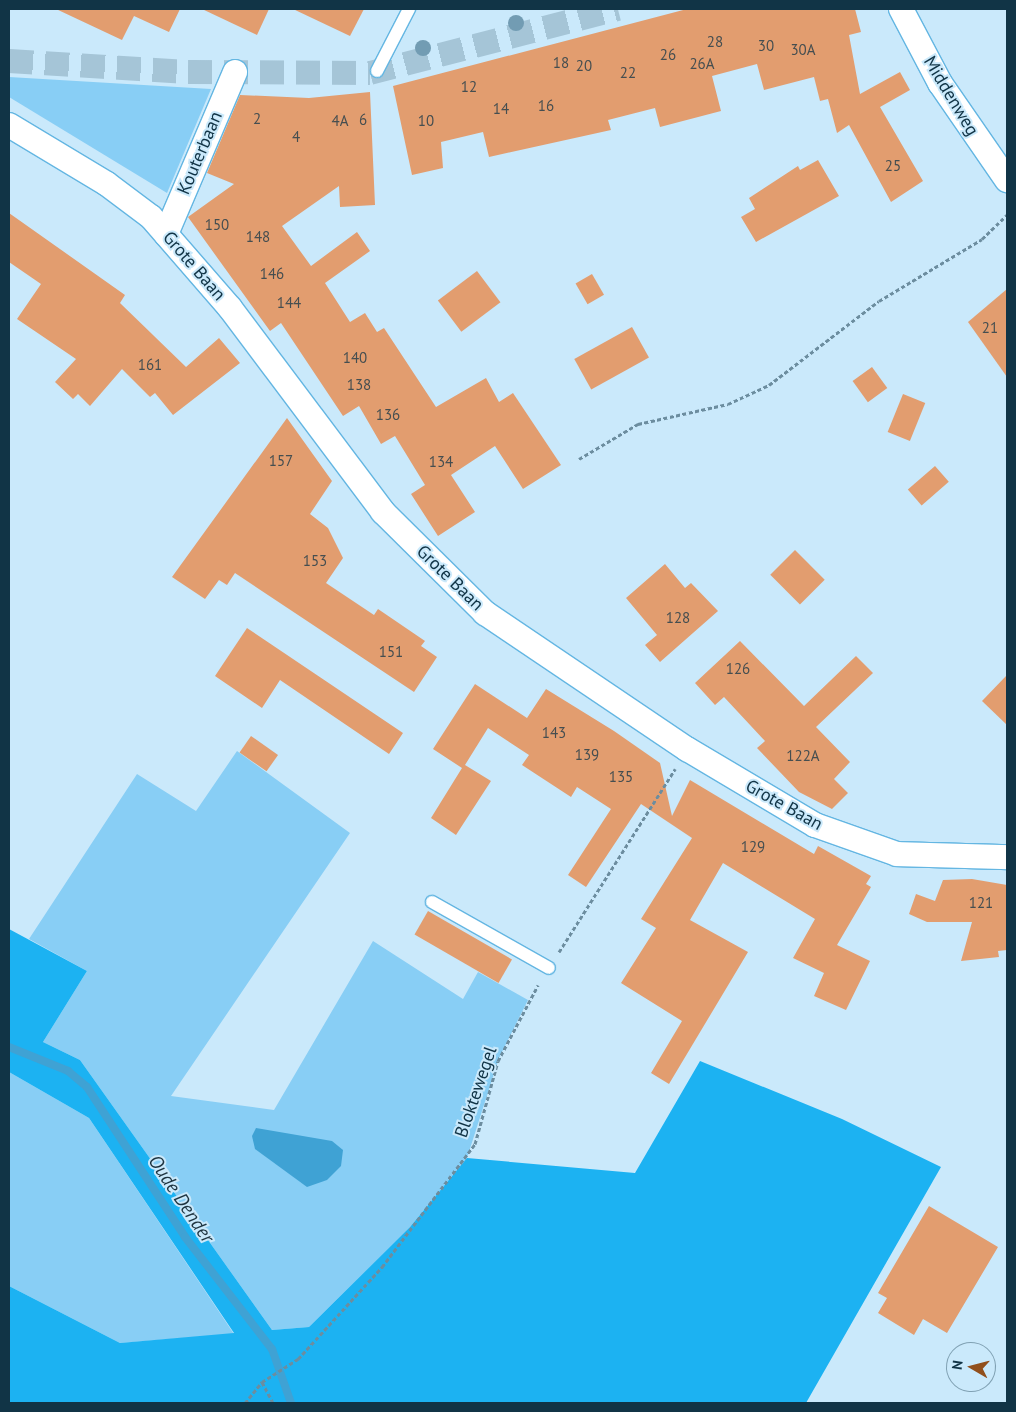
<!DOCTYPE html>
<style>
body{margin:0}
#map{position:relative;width:1016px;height:1412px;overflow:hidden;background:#cae9fb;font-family:"PT Sans",sans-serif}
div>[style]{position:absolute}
.green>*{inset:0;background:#88cef5}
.forest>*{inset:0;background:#1cb2f2}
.water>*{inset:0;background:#3fa2d4}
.stream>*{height:8px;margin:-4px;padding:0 4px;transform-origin:4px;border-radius:4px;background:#3fa2d4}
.building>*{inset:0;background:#e29d6f;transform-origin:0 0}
.minor-tunnel>*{height:24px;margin-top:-12px;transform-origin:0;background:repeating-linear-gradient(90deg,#a5c5d7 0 24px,transparent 0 36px)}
.path>*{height:3px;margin-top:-1.5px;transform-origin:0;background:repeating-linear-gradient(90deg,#6c8d9f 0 4px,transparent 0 6.5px)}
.roads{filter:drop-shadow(1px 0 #64b6e2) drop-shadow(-1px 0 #64b6e2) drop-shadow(0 1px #64b6e2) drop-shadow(0 -1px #64b6e2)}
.service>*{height:12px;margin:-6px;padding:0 6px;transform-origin:6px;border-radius:6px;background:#fff}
.minor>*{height:24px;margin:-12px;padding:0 12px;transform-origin:12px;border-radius:12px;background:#fff}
.trees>*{width:16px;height:16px;margin:-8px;border-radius:50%;background:#729cb3}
span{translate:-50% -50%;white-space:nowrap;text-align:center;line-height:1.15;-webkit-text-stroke:4px #cae9fb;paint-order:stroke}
.number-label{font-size:15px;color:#454e50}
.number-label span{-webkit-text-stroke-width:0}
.street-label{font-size:18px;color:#113446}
.water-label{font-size:19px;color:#1e3440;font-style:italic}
.frame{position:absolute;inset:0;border:10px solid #113446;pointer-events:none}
.north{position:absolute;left:946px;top:1342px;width:50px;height:50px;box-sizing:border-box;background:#cae9fb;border:1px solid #80a1b3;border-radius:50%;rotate:278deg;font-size:14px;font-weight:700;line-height:20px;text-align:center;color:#113446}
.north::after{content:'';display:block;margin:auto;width:18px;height:22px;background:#914f1c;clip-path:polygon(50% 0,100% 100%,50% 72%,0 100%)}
</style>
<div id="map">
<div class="green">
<i style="clip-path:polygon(9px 77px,211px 89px,167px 193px,9px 97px)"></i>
<i style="clip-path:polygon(237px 751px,350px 833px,171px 1096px,274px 1110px,373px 941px,463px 999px,478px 972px,528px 1000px,499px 1058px,467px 1158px,410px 1227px,309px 1327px,272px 1330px,80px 1060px,43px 1042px,87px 971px,29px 939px,137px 774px,196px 811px)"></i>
<i style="clip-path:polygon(9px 1072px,89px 1118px,234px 1334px,120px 1343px,9px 1286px)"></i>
</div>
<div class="forest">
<i style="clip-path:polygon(9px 929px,87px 971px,43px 1042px,80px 1060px,272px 1330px,309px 1327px,410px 1227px,467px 1158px,635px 1173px,700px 1061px,842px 1119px,941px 1167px,806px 1403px,9px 1403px,9px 1286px,120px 1343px,234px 1333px,89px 1118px,9px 1072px)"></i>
</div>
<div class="water">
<i style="clip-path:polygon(256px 1128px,332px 1141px,343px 1150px,341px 1166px,327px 1180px,307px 1187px,255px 1149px,252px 1136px)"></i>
</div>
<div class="stream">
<i style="left:9px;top:1047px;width:64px;rotate:22.1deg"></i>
<i style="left:68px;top:1071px;width:25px;rotate:40deg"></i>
<i style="left:87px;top:1087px;width:179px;rotate:56.8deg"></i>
<i style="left:185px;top:1237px;width:142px;rotate:52.2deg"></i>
<i style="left:272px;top:1349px;width:57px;rotate:70.6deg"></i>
</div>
<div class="building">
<i style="clip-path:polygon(56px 9px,180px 9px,169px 32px,134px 16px,122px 40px)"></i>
<i style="clip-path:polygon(202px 9px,269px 9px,257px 35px)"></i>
<i style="clip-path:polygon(293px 9px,364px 9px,350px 36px)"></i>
<i style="clip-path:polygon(687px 9px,855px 9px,861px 32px,849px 35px,860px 94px,900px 72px,910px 90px,880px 107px,923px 181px,891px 202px,849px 125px,837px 133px,828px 99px,820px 101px,814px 77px,764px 90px,757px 64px,712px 76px,721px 111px,660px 127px,655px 108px,608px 120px,611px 130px,489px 157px,483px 132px,441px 142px,443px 168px,412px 175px,393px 86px)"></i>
<i style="clip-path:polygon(370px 92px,375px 205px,340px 207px,339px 186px,282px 226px,311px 266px,357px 232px,370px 251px,325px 283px,350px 322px,365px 313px,377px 332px,384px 328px,436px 407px,486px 378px,499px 402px,513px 393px,561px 465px,523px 489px,495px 446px,451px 475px,475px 512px,438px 536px,411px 494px,425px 485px,395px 436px,381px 444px,359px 406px,343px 416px,281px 323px,270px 331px,188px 217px,234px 184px,207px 173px,240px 95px,309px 98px)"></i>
<i style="clip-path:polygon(818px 160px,839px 196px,756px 242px,741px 217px,755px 209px,749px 198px,798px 166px,800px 170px)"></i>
<i style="clip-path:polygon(9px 213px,125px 295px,120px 303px,186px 367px,219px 338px,240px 363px,173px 415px,155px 393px,150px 397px,122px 369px,90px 406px,78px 394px,73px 399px,55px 382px,76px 359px,17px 319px,41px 284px,9px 262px)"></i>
<i style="left:477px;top:271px;width:39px;height:49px;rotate:53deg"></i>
<i style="left:592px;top:274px;width:24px;height:19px;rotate:60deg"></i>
<i style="clip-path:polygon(1007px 289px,1007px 377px,968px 322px)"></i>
<i style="left:632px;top:327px;width:35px;height:66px;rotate:61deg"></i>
<i style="left:872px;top:367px;width:26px;height:24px;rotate:54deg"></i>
<i style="left:903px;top:394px;width:24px;height:41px;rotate:22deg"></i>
<i style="clip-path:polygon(287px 418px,332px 481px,310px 514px,328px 528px,343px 558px,326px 583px,374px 615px,378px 609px,425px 641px,421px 646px,437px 657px,414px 692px,235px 573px,227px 585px,219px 580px,205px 599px,172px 577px)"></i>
<i style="left:935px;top:466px;width:21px;height:36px;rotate:49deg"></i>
<i style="left:795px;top:550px;width:42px;height:35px;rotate:45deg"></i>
<i style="clip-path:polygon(665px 564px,685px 588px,691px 583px,718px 611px,660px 662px,645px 645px,657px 635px,626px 598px)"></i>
<i style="clip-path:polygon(247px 628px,403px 733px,389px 754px,280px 680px,262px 708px,215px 676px)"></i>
<i style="clip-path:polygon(740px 641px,804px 706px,856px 656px,873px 673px,816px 727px,850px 762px,834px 779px,848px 793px,832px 809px,799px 792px,757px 748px,765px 741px,724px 697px,715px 705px,695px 683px)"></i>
<i style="clip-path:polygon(1007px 675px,1007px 725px,982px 701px)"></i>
<i style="clip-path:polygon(475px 684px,527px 718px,546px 689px,614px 731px,660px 763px,672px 816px,690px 780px,814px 854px,818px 846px,871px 876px,866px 884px,871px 887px,837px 945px,870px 961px,846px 1010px,814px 996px,824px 973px,793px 958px,815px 919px,723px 863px,690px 920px,748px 952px,669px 1084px,651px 1073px,682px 1021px,621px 983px,656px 928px,641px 919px,692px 838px,641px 804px,586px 887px,568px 875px,611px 809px,577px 787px,571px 797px,522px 765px,529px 755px,488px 728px,465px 765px,491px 781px,456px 835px,431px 818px,462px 768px,433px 749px)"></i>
<i style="left:251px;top:736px;width:33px;height:20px;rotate:35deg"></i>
<i style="clip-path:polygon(972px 879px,1007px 885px,1007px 950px,998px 951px,999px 957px,961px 961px,972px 922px,927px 922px,909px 914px,916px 894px,935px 901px,943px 880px)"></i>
<i style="left:428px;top:911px;width:97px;height:27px;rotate:30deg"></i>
<i style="clip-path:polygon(929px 1206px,998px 1247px,947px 1333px,923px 1319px,914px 1335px,878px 1313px,887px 1298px,878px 1293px)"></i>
</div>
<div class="minor-tunnel">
<i style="left:9px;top:61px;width:179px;rotate:3.5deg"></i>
<i style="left:188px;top:72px;width:182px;rotate:0.3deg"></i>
<i style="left:370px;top:73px;width:256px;rotate:-14.5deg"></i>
</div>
<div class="path">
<i style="left:579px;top:459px;width:69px;rotate:-30.7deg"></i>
<i style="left:638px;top:424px;width:92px;rotate:-12.5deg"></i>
<i style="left:728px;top:404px;width:45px;rotate:-24.9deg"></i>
<i style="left:769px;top:385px;width:138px;rotate:-37.4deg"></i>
<i style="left:879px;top:301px;width:120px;rotate:-31deg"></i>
<i style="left:982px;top:239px;width:35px;rotate:-44deg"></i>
<i style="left:559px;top:952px;width:217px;rotate:-57.6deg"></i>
<i style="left:262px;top:1382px;width:24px;rotate:62deg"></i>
<i style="left:245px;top:1403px;width:27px;rotate:-51deg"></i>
<i style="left:262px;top:1382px;width:43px;rotate:-32.6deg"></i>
<i style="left:298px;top:1359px;width:125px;rotate:-47.6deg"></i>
<i style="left:382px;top:1267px;width:154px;rotate:-52.9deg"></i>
<i style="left:475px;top:1144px;width:86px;rotate:-74.5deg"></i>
<i style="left:498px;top:1061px;width:86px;rotate:-62.2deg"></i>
</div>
<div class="roads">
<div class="service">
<i style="left:377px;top:71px;width:70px;rotate:-62.7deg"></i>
<i style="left:432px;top:902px;width:134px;rotate:29.4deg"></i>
</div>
<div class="minor">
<i style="left:901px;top:9px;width:84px;rotate:62.2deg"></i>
<i style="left:940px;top:83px;width:118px;rotate:55.4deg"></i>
<i style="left:9px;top:125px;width:114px;rotate:31deg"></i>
<i style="left:107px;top:184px;width:55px;rotate:36.9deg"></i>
<i style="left:151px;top:217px;width:121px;rotate:49deg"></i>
<i style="left:230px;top:308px;width:255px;rotate:53.1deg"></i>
<i style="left:383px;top:512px;width:144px;rotate:44.7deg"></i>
<i style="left:485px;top:613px;width:244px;rotate:34deg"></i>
<i style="left:687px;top:749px;width:149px;rotate:30.7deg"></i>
<i style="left:815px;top:825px;width:87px;rotate:19.5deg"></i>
<i style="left:897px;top:854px;width:110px;rotate:1.6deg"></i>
<i style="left:166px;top:234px;width:176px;rotate:-66.9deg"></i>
</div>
</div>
<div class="trees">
<i style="left:516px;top:23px"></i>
<i style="left:423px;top:48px"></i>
</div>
<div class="number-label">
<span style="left:715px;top:42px">28</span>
<span style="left:766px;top:46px">30</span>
<span style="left:803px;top:50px">30A</span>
<span style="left:668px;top:55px">26</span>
<span style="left:561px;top:63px">18</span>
<span style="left:702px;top:64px">26A</span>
<span style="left:584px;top:66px">20</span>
<span style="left:628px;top:73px">22</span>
<span style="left:469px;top:87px">12</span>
<span style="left:546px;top:106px">16</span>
<span style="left:501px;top:109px">14</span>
<span style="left:257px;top:119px">2</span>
<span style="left:363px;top:120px">6</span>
<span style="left:340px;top:121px">4A</span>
<span style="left:426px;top:121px">10</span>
<span style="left:296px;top:137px">4</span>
<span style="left:893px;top:166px">25</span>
<span style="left:217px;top:225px">150</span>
<span style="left:258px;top:237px">148</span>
<span style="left:272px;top:274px">146</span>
<span style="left:289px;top:303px">144</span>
<span style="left:990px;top:328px">21</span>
<span style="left:355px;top:358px">140</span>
<span style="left:150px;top:365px">161</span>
<span style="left:359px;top:385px">138</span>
<span style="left:388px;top:415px">136</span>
<span style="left:281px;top:461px">157</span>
<span style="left:441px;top:462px">134</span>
<span style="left:315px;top:561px">153</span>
<span style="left:678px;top:618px">128</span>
<span style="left:391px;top:652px">151</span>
<span style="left:738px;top:669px">126</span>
<span style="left:554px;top:733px">143</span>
<span style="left:587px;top:755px">139</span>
<span style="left:803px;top:756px">122A</span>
<span style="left:621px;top:777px">135</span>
<span style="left:753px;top:847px">129</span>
<span style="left:981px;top:903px">121</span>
</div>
<div class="street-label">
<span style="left:951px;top:96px;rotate:59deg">Middenweg</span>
<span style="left:200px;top:153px;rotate:-67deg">Kouterbaan</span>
<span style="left:194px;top:266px;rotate:49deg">Grote Baan</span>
<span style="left:450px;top:578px;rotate:44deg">Grote Baan</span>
<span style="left:784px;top:805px;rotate:29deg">Grote Baan</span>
<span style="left:476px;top:1092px;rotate:-71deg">Bloktewegel</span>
</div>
<div class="water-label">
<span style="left:181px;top:1199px;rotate:56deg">Oude Dender</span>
</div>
<div class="frame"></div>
<div class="north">N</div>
</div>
